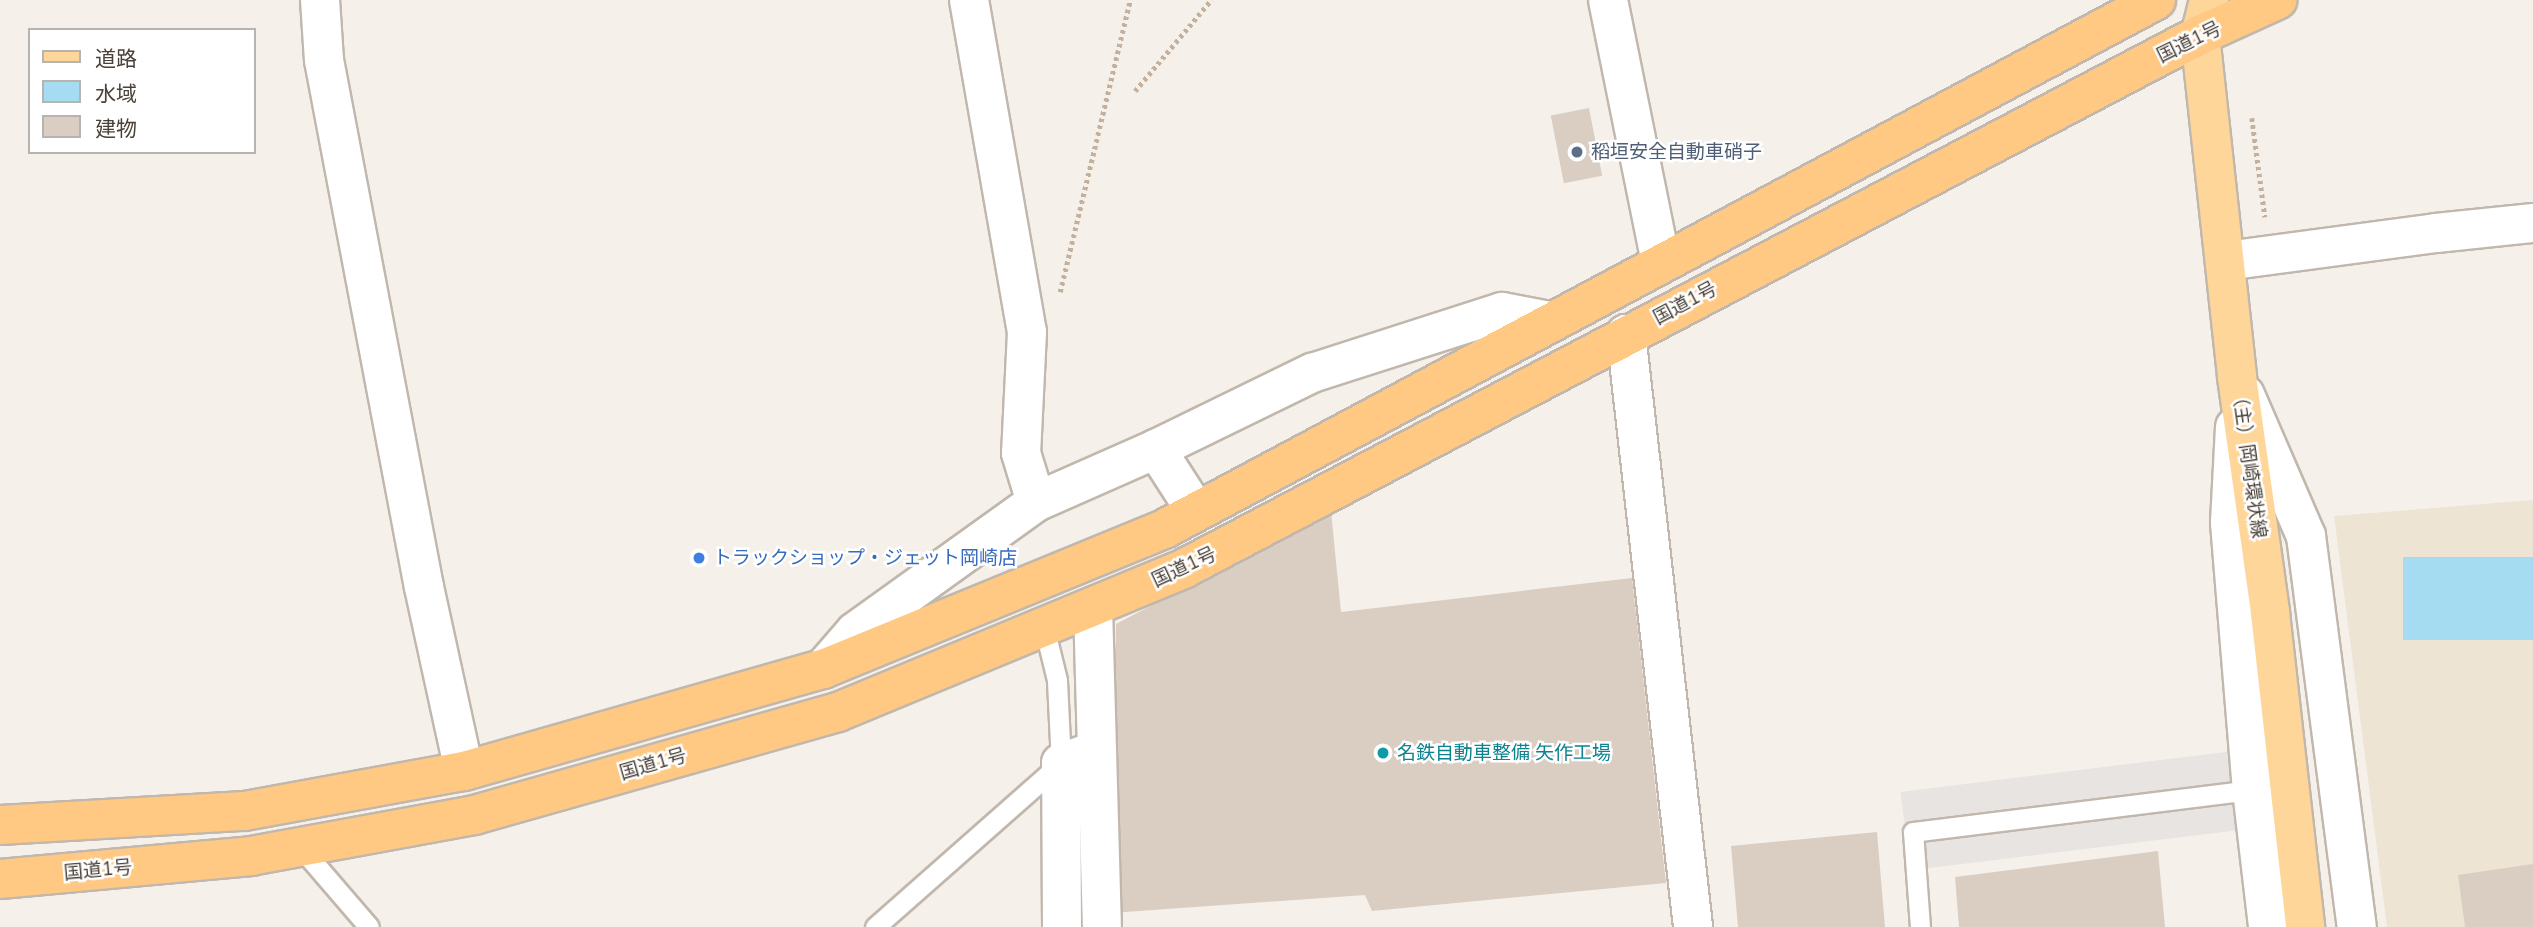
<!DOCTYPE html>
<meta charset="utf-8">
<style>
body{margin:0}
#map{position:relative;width:2533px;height:927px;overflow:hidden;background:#f5f1ea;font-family:Mulish,"Noto Sans JP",sans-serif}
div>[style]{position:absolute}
.education>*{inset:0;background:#eee4d4}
.parking>*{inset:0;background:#e7e4e2;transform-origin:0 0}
.water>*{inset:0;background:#a6dcf2;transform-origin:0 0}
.building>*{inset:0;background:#dacec2;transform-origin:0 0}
.path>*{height:4.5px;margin-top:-2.25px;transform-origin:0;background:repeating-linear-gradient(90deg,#c3b19d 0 3.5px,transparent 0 7px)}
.roads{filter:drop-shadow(2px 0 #c1b7ac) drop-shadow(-2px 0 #c1b7ac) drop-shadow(0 2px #c1b7ac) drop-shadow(0 -2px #c1b7ac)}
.service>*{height:19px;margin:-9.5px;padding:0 9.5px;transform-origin:9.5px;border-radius:9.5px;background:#fff}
.minor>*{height:38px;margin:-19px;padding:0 19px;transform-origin:19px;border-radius:19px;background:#fff}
.primary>*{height:38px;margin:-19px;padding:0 19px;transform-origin:19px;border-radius:19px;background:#ffd69a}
.trunk>*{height:38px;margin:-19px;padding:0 19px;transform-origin:19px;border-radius:19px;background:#ffc983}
.dots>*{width:19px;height:19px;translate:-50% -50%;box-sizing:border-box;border:4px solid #fff;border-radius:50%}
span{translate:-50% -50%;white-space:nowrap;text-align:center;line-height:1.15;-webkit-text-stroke:5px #fff;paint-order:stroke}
.street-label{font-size:19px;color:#4a4138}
.service-label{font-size:19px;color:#4e5e75}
.left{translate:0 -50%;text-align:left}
.shop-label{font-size:19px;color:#366cbe}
.culture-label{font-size:19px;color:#0d838f}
.legend{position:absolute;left:28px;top:28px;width:228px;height:126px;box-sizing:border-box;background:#fff;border:2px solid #b7b3af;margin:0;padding:9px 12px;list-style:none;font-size:21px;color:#4a4138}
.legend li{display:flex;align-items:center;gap:14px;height:35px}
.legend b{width:35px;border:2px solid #b7b3af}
</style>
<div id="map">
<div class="education">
<i style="clip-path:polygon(2533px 500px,2533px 927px,2387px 927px,2334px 516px)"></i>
</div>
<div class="parking">
<i style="left:2234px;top:751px;width:79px;height:336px;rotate:83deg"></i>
</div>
<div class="water">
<i style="left:2533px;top:557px;width:83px;height:130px;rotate:90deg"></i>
</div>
<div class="building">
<i style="left:1589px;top:108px;width:69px;height:39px;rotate:79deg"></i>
<i style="clip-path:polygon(1331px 511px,1341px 612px,1632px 578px,1666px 883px,1372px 911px,1365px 895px,1111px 913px,1116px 624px)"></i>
<i style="clip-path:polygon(1877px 832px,1885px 927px,1738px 927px,1731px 846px)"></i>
<i style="clip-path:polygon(2158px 851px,2165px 927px,1959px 927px,1955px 877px)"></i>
<i style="clip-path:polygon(2533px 864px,2533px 927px,2465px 927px,2458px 875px)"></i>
</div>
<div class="path">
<i style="left:1135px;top:91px;width:119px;rotate:-50.1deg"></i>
<i style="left:2252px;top:118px;width:100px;rotate:82.5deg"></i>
<i style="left:1060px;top:292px;width:300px;rotate:-76.5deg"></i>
</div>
<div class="roads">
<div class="service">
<i style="left:301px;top:848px;width:104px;rotate:49.3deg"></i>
<i style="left:875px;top:927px;width:248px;rotate:-41.4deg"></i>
<i style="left:1061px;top:763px;width:83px;rotate:-92.8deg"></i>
<i style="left:1057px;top:680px;width:55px;rotate:-103.8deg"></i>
<i style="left:1920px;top:927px;width:95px;rotate:-94.2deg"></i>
<i style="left:1913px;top:832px;width:342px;rotate:-7.1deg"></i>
</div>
<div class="minor">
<i style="left:320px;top:0;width:60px;rotate:86.2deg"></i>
<i style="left:324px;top:60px;width:536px;rotate:79.26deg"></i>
<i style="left:424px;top:587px;width:188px;rotate:77.7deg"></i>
<i style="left:969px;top:0;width:337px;rotate:80.1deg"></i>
<i style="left:1027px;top:332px;width:121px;rotate:92.8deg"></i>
<i style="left:1021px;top:453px;width:51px;rotate:73deg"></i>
<i style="left:1608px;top:0;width:268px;rotate:78.6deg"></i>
<i style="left:2226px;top:261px;width:212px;rotate:-7.6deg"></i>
<i style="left:2436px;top:233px;width:98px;rotate:-5.9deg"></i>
<i style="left:1626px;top:334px;width:597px;rotate:83.55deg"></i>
<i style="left:2245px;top:395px;width:154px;rotate:66.6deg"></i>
<i style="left:2306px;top:536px;width:394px;rotate:82.6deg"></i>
<i style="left:2235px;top:427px;width:96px;rotate:93deg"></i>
<i style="left:2230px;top:523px;width:268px;rotate:85.3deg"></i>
<i style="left:2252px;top:790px;width:138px;rotate:83.3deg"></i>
<i style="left:1156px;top:449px;width:74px;rotate:57.2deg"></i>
<i style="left:1093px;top:607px;width:320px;rotate:88.4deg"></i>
<i style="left:823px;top:669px;width:49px;rotate:-49.1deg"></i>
<i style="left:855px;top:632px;width:223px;rotate:-35.7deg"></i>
<i style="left:1036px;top:502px;width:131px;rotate:-23.8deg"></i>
<i style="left:1156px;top:449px;width:174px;rotate:-26deg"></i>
<i style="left:1312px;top:373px;width:200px;rotate:-17.8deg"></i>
<i style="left:1502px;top:312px;width:48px;rotate:10.8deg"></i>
<i style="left:1062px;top:927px;width:164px;rotate:-90.3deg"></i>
<i style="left:1061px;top:763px;width:38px;rotate:-20deg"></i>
</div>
<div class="primary">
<i style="left:2209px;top:0;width:36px;rotate:104deg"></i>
<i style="left:2200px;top:35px;width:344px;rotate:83.8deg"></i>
<i style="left:2237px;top:377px;width:238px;rotate:82deg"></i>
<i style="left:2270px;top:613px;width:316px;rotate:83.6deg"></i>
</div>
<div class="trunk">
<i style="left:0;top:825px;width:245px;rotate:-3.3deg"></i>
<i style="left:245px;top:811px;width:223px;rotate:-10.4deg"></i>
<i style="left:464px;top:771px;width:373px;rotate:-15.9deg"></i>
<i style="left:823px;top:669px;width:371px;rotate:-22.3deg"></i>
<i style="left:1166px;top:528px;width:1122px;rotate:-28.07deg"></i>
<i style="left:0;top:879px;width:252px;rotate:-5.2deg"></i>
<i style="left:251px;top:856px;width:227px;rotate:-10.4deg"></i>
<i style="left:474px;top:815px;width:378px;rotate:-15.8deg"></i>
<i style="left:838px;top:712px;width:376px;rotate:-22.5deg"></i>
<i style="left:1185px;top:568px;width:1146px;rotate:-27.71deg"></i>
<i style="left:2200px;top:35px;width:85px;rotate:-24.4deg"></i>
</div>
</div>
<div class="dots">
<i style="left:1577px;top:152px;background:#5c6f8a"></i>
<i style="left:699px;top:558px;background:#3f7fe0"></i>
<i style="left:1383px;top:753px;background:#0f9aa8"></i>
</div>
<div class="street-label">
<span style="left:2189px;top:42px;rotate:-26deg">国道1号</span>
<span style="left:1685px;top:303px;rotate:-28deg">国道1号</span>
<span style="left:2249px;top:463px;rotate:82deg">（主）岡崎環状線</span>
<span style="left:1184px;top:567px;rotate:-25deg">国道1号</span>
<span style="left:653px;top:764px;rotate:-16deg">国道1号</span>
<span style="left:98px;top:870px;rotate:-5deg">国道1号</span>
</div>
<div class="service-label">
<span class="left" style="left:1591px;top:152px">稻垣安全自動車硝子</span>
</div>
<div class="shop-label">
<span class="left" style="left:713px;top:558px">トラックショップ・ジェット岡崎店</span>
</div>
<div class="culture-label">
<span class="left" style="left:1397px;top:753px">名鉄自動車整備 矢作工場</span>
</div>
<ul class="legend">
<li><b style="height:9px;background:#ffd69a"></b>道路</li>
<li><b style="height:19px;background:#a6dcf2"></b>水域</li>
<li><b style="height:19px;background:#dacec2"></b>建物</li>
</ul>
</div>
